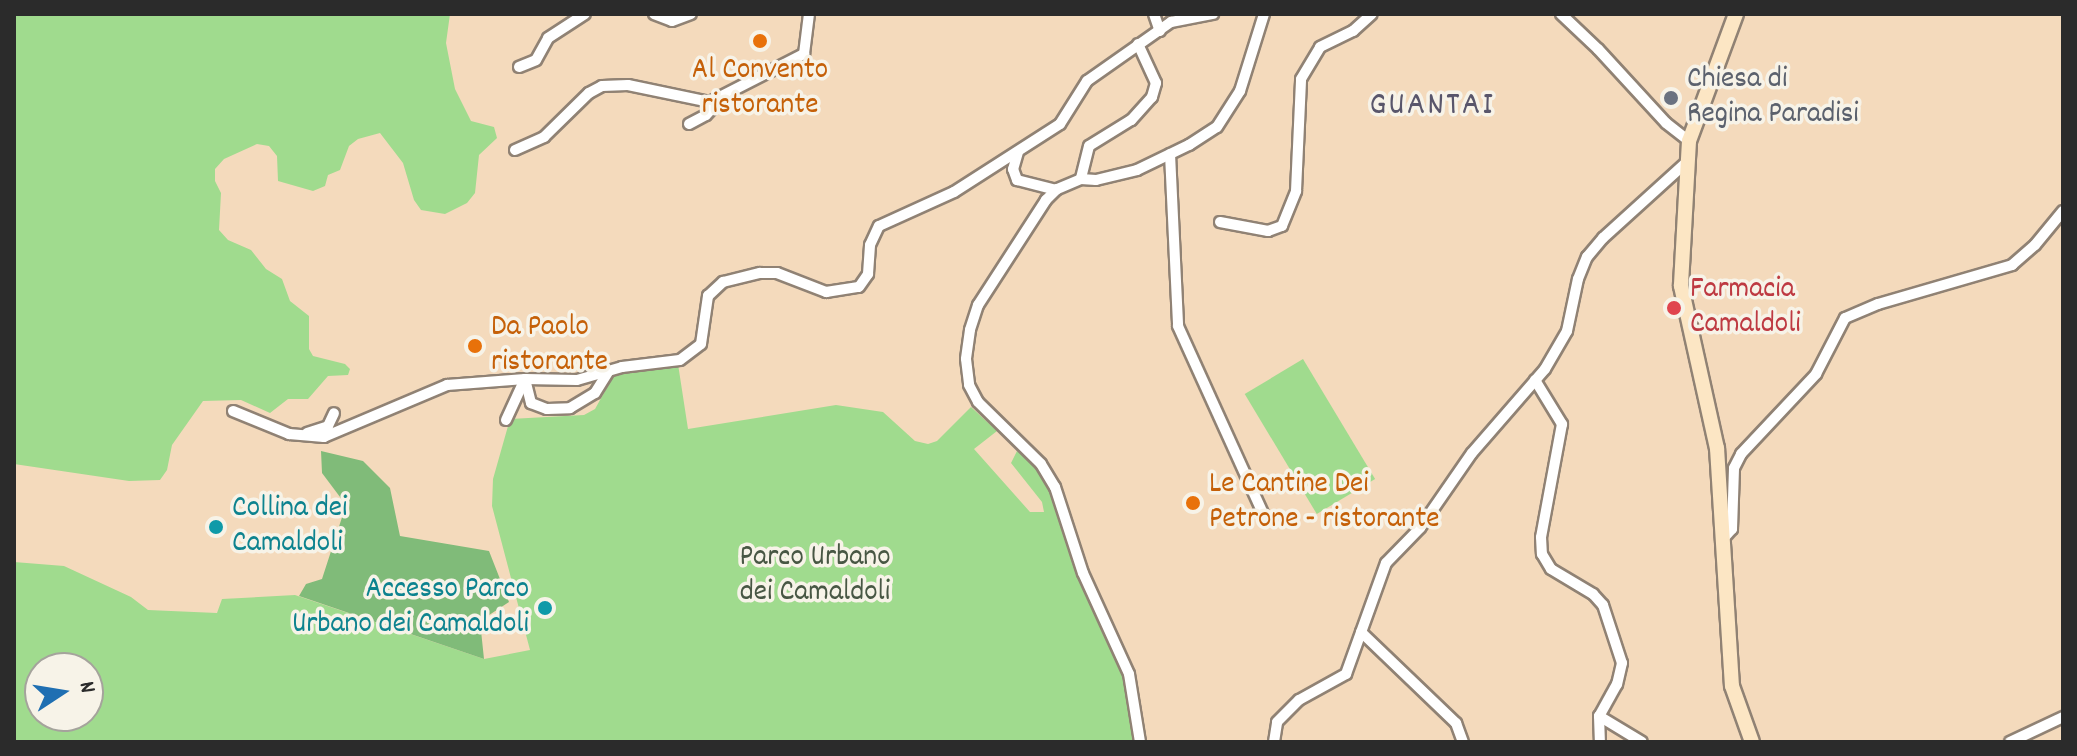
<!DOCTYPE html>
<style>
body{margin:0}
#map{position:relative;width:2077px;height:756px;overflow:hidden;background:#f4dabc;font-family:Dekko,sans-serif}
div>[style]{position:absolute}
.green>*{inset:0;background:#a0db8e;transform-origin:0 0}
.forest>*{inset:0;background:#80bb79}
.roads{filter:drop-shadow(2px 0 #908274) drop-shadow(-2px 0 #908274) drop-shadow(0 2px #908274) drop-shadow(0 -2px #908274)}
.street>*{height:10px;margin:-5px;padding:0 5px;transform-origin:5px;border-radius:5px;background:#fff}
.secondary>*{height:14px;margin:-7px;padding:0 7px;transform-origin:7px;border-radius:7px;background:#fce6c4}
.dots>*{width:22px;height:22px;translate:-50% -50%;box-sizing:border-box;border:4px solid #f7f3e8;border-radius:50%}
span{translate:-50% -50%;white-space:nowrap;text-align:center;line-height:1.15;-webkit-text-stroke:7px #f7f3e8;paint-order:stroke}
.food-label{font-size:30px;color:#c56008}
.left{translate:0 -50%;text-align:left}
.worship-label{font-size:30px;color:#5b616d}
.health-label{font-size:30px;color:#be3a42}
.culture-label{font-size:30px;color:#0d838f}
.right{translate:-100% -50%;text-align:right}
.park-label{font-size:30px;color:#485744}
.quarter-label{font-size:34px;color:#59566b;letter-spacing:2px}
.frame{position:absolute;inset:0;border:16px solid #2b2b2b;pointer-events:none}
.north{position:absolute;left:24px;top:652px;width:80px;height:80px;box-sizing:border-box;background:#f7f3e8;border:2px solid #a5a39c;border-radius:50%;rotate:78deg;font-size:22px;font-weight:700;line-height:32px;text-align:center;color:#2b2b2b}
.north::after{content:'';display:block;margin:auto;width:28px;height:36px;background:#1f6fb2;clip-path:polygon(50% 0,100% 100%,50% 72%,0 100%)}
</style>
<div id="map">
<div class="green">
<i style="clip-path:polygon(14px 14px,450px 14px,446px 43px,455px 89px,471px 121px,494px 127px,497px 138px,479px 155px,475px 193px,467px 203px,445px 214px,421px 210px,414px 200px,403px 163px,380px 133px,358px 139px,349px 146px,340px 170px,328px 175px,325px 186px,313px 191px,278px 181px,277px 156px,269px 146px,257px 144px,224px 159px,215px 169px,215px 181px,221px 193px,219px 230px,228px 240px,251px 250px,266px 269px,282px 279px,290px 301px,309px 316px,309px 349px,313px 356px,345px 364px,350px 369px,348px 375px,328px 376px,308px 399px,288px 399px,270px 413px,241px 400px,203px 401px,172px 445px,167px 470px,160px 480px,129px 481px,14px 464px)"></i>
<i style="left:1303px;top:359px;width:140px;height:68px;rotate:59deg"></i>
<i style="clip-path:polygon(evenodd,678px 364px,688px 429px,836px 405px,883px 412px,915px 441px,928px 444px,937px 441px,971px 407px,997px 431px,974px 449px,1030px 512px,1044px 512px,1042px 502px,1011px 463px,1017px 451px,1033px 462px,1051px 488px,1080px 577px,1123px 671px,1136px 742px,14px 742px,14px 562px,64px 566px,131px 597px,148px 610px,217px 613px,222px 599px,295px 595px,484px 659px,530px 650px,492px 506px,493px 479px,510px 419px,584px 415px,595px 409px,614px 375px,678px 364px,40px 668px,88px 668px,88px 716px,40px 716px,40px 668px)"></i>
</div>
<div class="forest">
<i style="clip-path:polygon(321px 451px,363px 461px,390px 488px,400px 536px,489px 551px,509px 602px,480px 621px,484px 659px,299px 596px,306px 584px,322px 579px,346px 505px,322px 473px)"></i>
</div>
<div class="roads">
<div class="street">
<i style="left:654px;top:14px;width:19px;rotate:21deg"></i>
<i style="left:672px;top:21px;width:20px;rotate:-20deg"></i>
<i style="left:1154px;top:14px;width:18px;rotate:71deg"></i>
<i style="left:1561px;top:14px;width:51px;rotate:43.4deg"></i>
<i style="left:1598px;top:49px;width:100px;rotate:47.4deg"></i>
<i style="left:1666px;top:123px;width:29px;rotate:38deg"></i>
<i style="left:1138px;top:44px;width:43px;rotate:65.2deg"></i>
<i style="left:1156px;top:83px;width:15px;rotate:106deg"></i>
<i style="left:1152px;top:97px;width:31px;rotate:132deg"></i>
<i style="left:1131px;top:120px;width:49px;rotate:148.2deg"></i>
<i style="left:1089px;top:146px;width:34px;rotate:104deg"></i>
<i style="left:1081px;top:179px;width:26px;rotate:157deg"></i>
<i style="left:1057px;top:189px;width:16px;rotate:135deg"></i>
<i style="left:1046px;top:200px;width:125px;rotate:122.9deg"></i>
<i style="left:978px;top:305px;width:26px;rotate:108deg"></i>
<i style="left:970px;top:330px;width:29px;rotate:98deg"></i>
<i style="left:966px;top:359px;width:26px;rotate:83deg"></i>
<i style="left:969px;top:385px;width:19px;rotate:62deg"></i>
<i style="left:978px;top:402px;width:88px;rotate:44.5deg"></i>
<i style="left:1041px;top:464px;width:27px;rotate:59deg"></i>
<i style="left:1055px;top:487px;width:90px;rotate:72deg"></i>
<i style="left:1083px;top:573px;width:111px;rotate:65.5deg"></i>
<i style="left:1129px;top:674px;width:69px;rotate:80.8deg"></i>
<i style="left:519px;top:67px;width:18px;rotate:-22deg"></i>
<i style="left:536px;top:60px;width:25px;rotate:-61deg"></i>
<i style="left:548px;top:38px;width:44px;rotate:-33deg"></i>
<i style="left:689px;top:124px;width:19px;rotate:-28deg"></i>
<i style="left:706px;top:115px;width:19px;rotate:-47deg"></i>
<i style="left:515px;top:150px;width:32px;rotate:-24deg"></i>
<i style="left:544px;top:137px;width:63px;rotate:-44.4deg"></i>
<i style="left:589px;top:93px;width:15px;rotate:-28deg"></i>
<i style="left:602px;top:86px;width:26px;rotate:-2deg"></i>
<i style="left:628px;top:85px;width:84px;rotate:11.7deg"></i>
<i style="left:710px;top:102px;width:106px;rotate:-27.1deg"></i>
<i style="left:804px;top:54px;width:40px;rotate:-82.9deg"></i>
<i style="left:1018px;top:152px;width:18px;rotate:106deg"></i>
<i style="left:1013px;top:169px;width:12px;rotate:70deg"></i>
<i style="left:1017px;top:180px;width:40px;rotate:14.4deg"></i>
<i style="left:1170px;top:154px;width:172px;rotate:87.3deg"></i>
<i style="left:1178px;top:326px;width:213px;rotate:65.6deg"></i>
<i style="left:1081px;top:179px;width:15px;rotate:4deg"></i>
<i style="left:1096px;top:180px;width:42px;rotate:-13.7deg"></i>
<i style="left:1137px;top:170px;width:58px;rotate:-25.7deg"></i>
<i style="left:1189px;top:145px;width:33px;rotate:-33deg"></i>
<i style="left:1217px;top:127px;width:43px;rotate:-57.4deg"></i>
<i style="left:1240px;top:91px;width:81px;rotate:-72.7deg"></i>
<i style="left:1220px;top:222px;width:49px;rotate:10.6deg"></i>
<i style="left:1268px;top:231px;width:15px;rotate:-20deg"></i>
<i style="left:1282px;top:226px;width:38px;rotate:-68deg"></i>
<i style="left:1296px;top:191px;width:112px;rotate:-87.4deg"></i>
<i style="left:1301px;top:79px;width:37px;rotate:-59deg"></i>
<i style="left:1320px;top:47px;width:37px;rotate:-26deg"></i>
<i style="left:1353px;top:31px;width:25px;rotate:-42deg"></i>
<i style="left:525px;top:379px;width:25px;rotate:76deg"></i>
<i style="left:531px;top:403px;width:17px;rotate:21deg"></i>
<i style="left:547px;top:409px;width:23px;rotate:-2deg"></i>
<i style="left:570px;top:408px;width:29px;rotate:-31deg"></i>
<i style="left:595px;top:393px;width:25px;rotate:-58deg"></i>
<i style="left:1535px;top:380px;width:52px;rotate:58.5deg"></i>
<i style="left:1562px;top:424px;width:115px;rotate:100.5deg"></i>
<i style="left:1541px;top:537px;width:17px;rotate:87deg"></i>
<i style="left:1542px;top:554px;width:17px;rotate:59deg"></i>
<i style="left:1551px;top:569px;width:49px;rotate:30.8deg"></i>
<i style="left:1593px;top:594px;width:15px;rotate:48deg"></i>
<i style="left:1603px;top:605px;width:61px;rotate:71.9deg"></i>
<i style="left:1622px;top:663px;width:22px;rotate:103deg"></i>
<i style="left:1617px;top:684px;width:37px;rotate:119deg"></i>
<i style="left:1599px;top:716px;width:26px;rotate:88deg"></i>
<i style="left:233px;top:411px;width:61px;rotate:22.3deg"></i>
<i style="left:289px;top:434px;width:35px;rotate:5deg"></i>
<i style="left:324px;top:437px;width:134px;rotate:-22.9deg"></i>
<i style="left:447px;top:385px;width:78px;rotate:-4.4deg"></i>
<i style="left:525px;top:379px;width:52px;rotate:1.1deg"></i>
<i style="left:577px;top:380px;width:47px;rotate:-16.1deg"></i>
<i style="left:622px;top:367px;width:58px;rotate:-6.9deg"></i>
<i style="left:680px;top:360px;width:26px;rotate:-37deg"></i>
<i style="left:701px;top:344px;width:49px;rotate:-81.7deg"></i>
<i style="left:708px;top:296px;width:21px;rotate:-43deg"></i>
<i style="left:723px;top:282px;width:38px;rotate:-14deg"></i>
<i style="left:760px;top:273px;width:17px"></i>
<i style="left:777px;top:273px;width:53px;rotate:21.2deg"></i>
<i style="left:826px;top:292px;width:33px;rotate:-9deg"></i>
<i style="left:859px;top:287px;width:16px;rotate:-55deg"></i>
<i style="left:868px;top:274px;width:29px;rotate:-86deg"></i>
<i style="left:870px;top:245px;width:21px;rotate:-65deg"></i>
<i style="left:879px;top:226px;width:82px;rotate:-24.4deg"></i>
<i style="left:954px;top:192px;width:126px;rotate:-32.7deg"></i>
<i style="left:1060px;top:124px;width:51px;rotate:-57.9deg"></i>
<i style="left:1087px;top:81px;width:103px;rotate:-35.1deg"></i>
<i style="left:1171px;top:22px;width:43px;rotate:-10.8deg"></i>
<i style="left:506px;top:420px;width:43px;rotate:-65.2deg"></i>
<i style="left:307px;top:433px;width:22px;rotate:-18deg"></i>
<i style="left:328px;top:426px;width:14px;rotate:-65deg"></i>
<i style="left:1722px;top:540px;width:15px;rotate:-48deg"></i>
<i style="left:1732px;top:529px;width:61px;rotate:-88.1deg"></i>
<i style="left:1734px;top:468px;width:16px;rotate:-63deg"></i>
<i style="left:1741px;top:454px;width:110px;rotate:-46.8deg"></i>
<i style="left:1816px;top:374px;width:63px;rotate:-62.6deg"></i>
<i style="left:1845px;top:318px;width:36px;rotate:-23deg"></i>
<i style="left:1878px;top:304px;width:140px;rotate:-16.2deg"></i>
<i style="left:2012px;top:265px;width:30px;rotate:-41deg"></i>
<i style="left:2035px;top:245px;width:44px;rotate:-50.5deg"></i>
<i style="left:1361px;top:632px;width:132px;rotate:43.8deg"></i>
<i style="left:1456px;top:723px;width:20px;rotate:70deg"></i>
<i style="left:1599px;top:716px;width:50px;rotate:31.2deg"></i>
<i style="left:1274px;top:742px;width:20px;rotate:-81deg"></i>
<i style="left:1277px;top:722px;width:31px;rotate:-45deg"></i>
<i style="left:1299px;top:700px;width:54px;rotate:-29deg"></i>
<i style="left:1346px;top:674px;width:118px;rotate:-70.2deg"></i>
<i style="left:1386px;top:563px;width:49px;rotate:-45.8deg"></i>
<i style="left:1420px;top:528px;width:91px;rotate:-55.3deg"></i>
<i style="left:1472px;top:453px;width:111px;rotate:-49deg"></i>
<i style="left:1545px;top:369px;width:44px;rotate:-59.9deg"></i>
<i style="left:1567px;top:331px;width:53px;rotate:-78.1deg"></i>
<i style="left:1578px;top:279px;width:24px;rotate:-68deg"></i>
<i style="left:1587px;top:257px;width:25px;rotate:-50deg"></i>
<i style="left:1603px;top:238px;width:115px;rotate:-42.2deg"></i>
<i style="left:2010px;top:742px;width:59px;rotate:-25.3deg"></i>
</div>
<div class="secondary">
<i style="left:1736px;top:14px;width:135px;rotate:110.3deg"></i>
<i style="left:1689px;top:141px;width:145px;rotate:93.2deg"></i>
<i style="left:1681px;top:286px;width:166px;rotate:77.5deg"></i>
<i style="left:1717px;top:448px;width:238px;rotate:86.4deg"></i>
<i style="left:1732px;top:686px;width:59px;rotate:70.3deg"></i>
</div>
</div>
<div class="dots">
<i style="left:760px;top:41px;background:#e8710a"></i>
<i style="left:1671px;top:98px;background:#6b7280"></i>
<i style="left:1674px;top:308px;background:#e0444e"></i>
<i style="left:475px;top:346px;background:#e8710a"></i>
<i style="left:1193px;top:503px;background:#e8710a"></i>
<i style="left:216px;top:527px;background:#0f9aa8"></i>
<i style="left:545px;top:608px;background:#0f9aa8"></i>
</div>
<div class="food-label">
<span style="left:760px;top:89px">Al Convento<br>ristorante</span>
<span class="left" style="left:491px;top:346px">Da Paolo<br>ristorante</span>
<span class="left" style="left:1209px;top:503px">Le Cantine Dei<br>Petrone - ristorante</span>
</div>
<div class="worship-label">
<span class="left" style="left:1687px;top:98px">Chiesa di<br>Regina Paradisi</span>
</div>
<div class="health-label">
<span class="left" style="left:1690px;top:308px">Farmacia<br>Camaldoli</span>
</div>
<div class="culture-label">
<span class="left" style="left:232px;top:527px">Collina dei<br>Camaldoli</span>
<span class="right" style="left:529px;top:608px">Accesso Parco<br>Urbano dei Camaldoli</span>
</div>
<div class="park-label">
<span style="left:815px;top:576px">Parco Urbano<br>dei Camaldoli</span>
</div>
<div class="quarter-label">
<span style="left:1432px;top:107px">GUANTAI</span>
</div>
<div class="frame"></div>
<div class="north">N</div>
</div>
